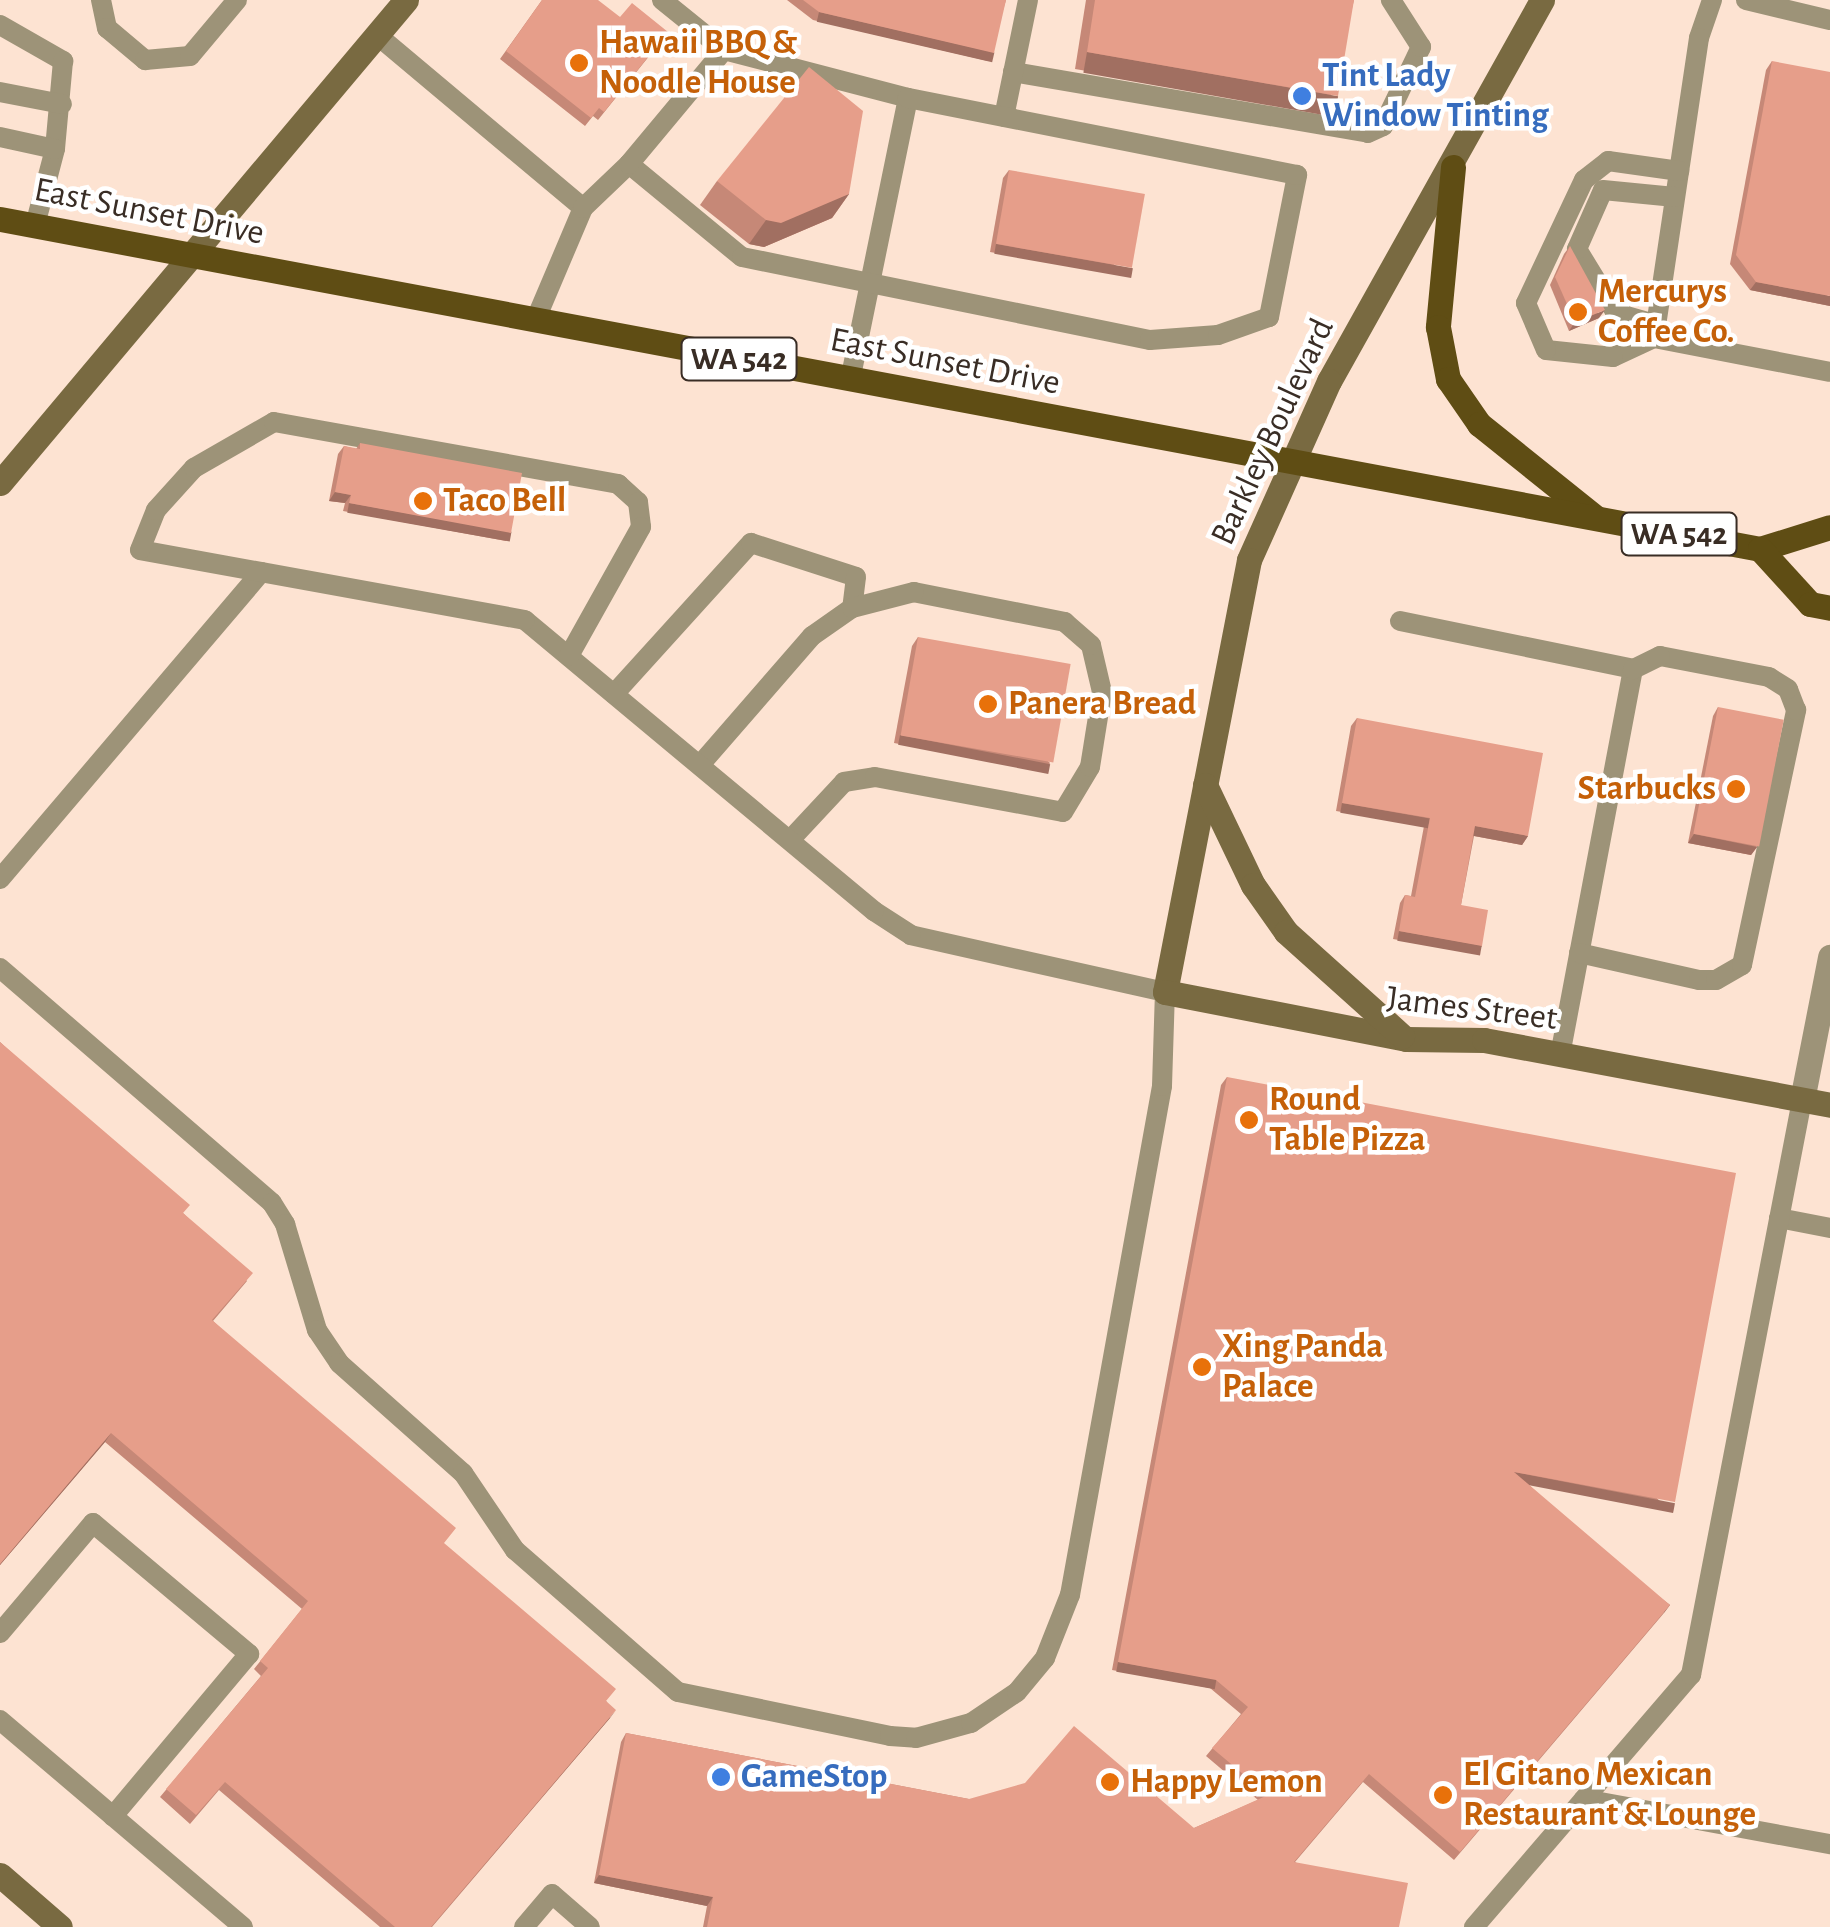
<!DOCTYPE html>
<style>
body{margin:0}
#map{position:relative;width:1830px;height:1927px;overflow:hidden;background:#fde3d2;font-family:"Alegreya Sans",sans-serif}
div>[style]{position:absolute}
.lane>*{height:20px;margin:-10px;padding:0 10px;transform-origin:10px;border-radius:10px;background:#9d9378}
.street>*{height:25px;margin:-12.5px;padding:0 12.5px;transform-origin:12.5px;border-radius:12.5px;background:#9d9378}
.secondary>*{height:25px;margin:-12.5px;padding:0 12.5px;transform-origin:12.5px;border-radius:12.5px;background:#796a41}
.primary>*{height:25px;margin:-12.5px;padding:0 12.5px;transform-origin:12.5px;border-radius:12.5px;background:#5f4d14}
.wall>*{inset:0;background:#c68877}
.shaded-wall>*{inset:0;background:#a16f61;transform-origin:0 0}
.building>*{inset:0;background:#e69e8a;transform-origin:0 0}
.dots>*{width:28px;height:28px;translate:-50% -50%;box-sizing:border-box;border:5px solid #fff;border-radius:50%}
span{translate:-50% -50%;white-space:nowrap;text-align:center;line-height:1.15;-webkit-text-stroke:9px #fff;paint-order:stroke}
.shield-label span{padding:2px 8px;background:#fff;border:2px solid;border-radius:8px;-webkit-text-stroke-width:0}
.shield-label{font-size:32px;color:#392d25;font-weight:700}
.food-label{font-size:35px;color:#c56008;font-weight:700}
.left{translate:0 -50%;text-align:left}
.right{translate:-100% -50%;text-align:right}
.shop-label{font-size:35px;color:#366cbe;font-weight:700}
.street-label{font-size:35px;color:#392d25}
</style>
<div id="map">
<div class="lane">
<i style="left:101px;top:0;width:29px;rotate:78deg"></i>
<i style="left:107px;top:28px;width:50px;rotate:40.1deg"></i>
<i style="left:145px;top:60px;width:45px;rotate:-5.1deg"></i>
<i style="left:190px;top:56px;width:73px;rotate:-50deg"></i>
<i style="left:662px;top:0;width:80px;rotate:38.9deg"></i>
<i style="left:724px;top:50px;width:190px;rotate:14.6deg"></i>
<i style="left:908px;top:98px;width:288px;rotate:101.6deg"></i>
<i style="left:1712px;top:0;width:40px;rotate:108.9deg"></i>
<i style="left:1699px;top:38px;width:303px;rotate:98.5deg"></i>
<i style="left:1654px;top:338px;width:179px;rotate:10.9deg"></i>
<i style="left:1746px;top:0;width:86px;rotate:13.4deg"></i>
<i style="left:0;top:25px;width:73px;rotate:29.7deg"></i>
<i style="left:63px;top:61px;width:88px;rotate:95.2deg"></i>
<i style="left:55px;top:149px;width:79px;rotate:104.7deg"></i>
<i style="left:377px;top:35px;width:269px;rotate:40deg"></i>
<i style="left:583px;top:208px;width:123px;rotate:113deg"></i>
<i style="left:1013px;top:72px;width:360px;rotate:9.7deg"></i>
<i style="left:1368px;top:133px;width:17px;rotate:-25deg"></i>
<i style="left:1383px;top:126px;width:88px;rotate:-64.3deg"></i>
<i style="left:1421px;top:47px;width:56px;rotate:-122.6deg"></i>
<i style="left:0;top:92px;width:63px;rotate:11deg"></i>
<i style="left:1004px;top:117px;width:119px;rotate:-78.4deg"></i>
<i style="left:0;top:137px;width:56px;rotate:12.3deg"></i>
<i style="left:629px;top:164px;width:146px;rotate:39.5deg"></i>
<i style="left:742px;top:257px;width:416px;rotate:11.5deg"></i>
<i style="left:1150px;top:340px;width:68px;rotate:-4.2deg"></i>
<i style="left:1218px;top:335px;width:54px;rotate:-19.4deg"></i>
<i style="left:1269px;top:317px;width:145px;rotate:-78.8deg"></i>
<i style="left:1297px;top:175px;width:397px;rotate:-168.8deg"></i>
<i style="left:583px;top:208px;width:64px;rotate:-43.7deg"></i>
<i style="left:629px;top:164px;width:148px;rotate:-50.2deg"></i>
<i style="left:1655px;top:324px;width:41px;rotate:-164.2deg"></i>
<i style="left:1616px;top:313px;width:75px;rotate:-121.4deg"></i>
<i style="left:1577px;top:249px;width:64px;rotate:-66.2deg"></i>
<i style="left:1603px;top:190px;width:72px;rotate:5.6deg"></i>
<i style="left:1654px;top:338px;width:45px;rotate:155.1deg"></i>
<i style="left:1613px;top:357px;width:67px;rotate:-174deg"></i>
<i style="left:1546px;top:350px;width:51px;rotate:-113.1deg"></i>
<i style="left:1526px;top:303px;width:136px;rotate:-64.8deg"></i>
<i style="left:1584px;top:180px;width:31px;rotate:-38deg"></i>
<i style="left:1608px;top:161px;width:72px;rotate:8deg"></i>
<i style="left:1400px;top:621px;width:238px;rotate:11.6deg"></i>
<i style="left:1633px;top:669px;width:393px;rotate:100.7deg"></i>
<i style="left:614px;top:694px;width:204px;rotate:-47.8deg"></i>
<i style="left:751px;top:543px;width:110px;rotate:17.9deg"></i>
<i style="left:856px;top:577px;width:31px;rotate:97deg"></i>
<i style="left:852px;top:608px;width:49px;rotate:145deg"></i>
<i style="left:812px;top:636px;width:171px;rotate:131deg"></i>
<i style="left:790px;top:840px;width:79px;rotate:-47deg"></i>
<i style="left:844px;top:782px;width:31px;rotate:-9deg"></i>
<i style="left:875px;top:777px;width:191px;rotate:10.5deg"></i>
<i style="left:1063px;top:812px;width:52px;rotate:-59deg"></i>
<i style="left:1090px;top:767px;width:76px;rotate:-80.9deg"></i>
<i style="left:1102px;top:692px;width:48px;rotate:-103.2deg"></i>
<i style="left:1091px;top:645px;width:35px;rotate:-139deg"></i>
<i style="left:1065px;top:622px;width:154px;rotate:-168.8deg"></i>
<i style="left:914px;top:592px;width:64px;rotate:165.5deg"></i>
<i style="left:0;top:879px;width:403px;rotate:-49.6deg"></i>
<i style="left:1579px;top:953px;width:123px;rotate:12.7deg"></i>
<i style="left:1699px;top:980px;width:17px"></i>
<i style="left:1716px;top:980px;width:30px;rotate:-30deg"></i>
<i style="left:1742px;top:965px;width:261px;rotate:-78deg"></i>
<i style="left:1796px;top:710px;width:22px;rotate:-111deg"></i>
<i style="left:1788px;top:689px;width:22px;rotate:-148deg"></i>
<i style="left:1769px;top:677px;width:111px;rotate:-169.1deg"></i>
<i style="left:1660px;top:656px;width:30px;rotate:154deg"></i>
<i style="left:0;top:968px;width:359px;rotate:40.8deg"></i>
<i style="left:272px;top:1203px;width:25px;rotate:58deg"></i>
<i style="left:285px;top:1224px;width:111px;rotate:73.2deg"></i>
<i style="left:317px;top:1330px;width:40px;rotate:56deg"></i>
<i style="left:339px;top:1363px;width:166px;rotate:41.6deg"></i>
<i style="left:463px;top:1473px;width:93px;rotate:56deg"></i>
<i style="left:515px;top:1550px;width:216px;rotate:41.1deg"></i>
<i style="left:678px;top:1692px;width:217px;rotate:11.7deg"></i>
<i style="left:890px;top:1736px;width:26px;rotate:4deg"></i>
<i style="left:916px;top:1738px;width:57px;rotate:-15.3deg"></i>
<i style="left:971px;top:1723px;width:55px;rotate:-34deg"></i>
<i style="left:1017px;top:1692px;width:44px;rotate:-50.5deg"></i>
<i style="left:1045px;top:1658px;width:68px;rotate:-68.4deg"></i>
<i style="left:1070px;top:1595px;width:517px;rotate:-79.75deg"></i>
<i style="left:1162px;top:1086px;width:94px;rotate:-88.2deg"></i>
<i style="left:1165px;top:992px;width:260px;rotate:-167.4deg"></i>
<i style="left:911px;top:935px;width:44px;rotate:-147deg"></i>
<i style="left:874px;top:911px;width:454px;rotate:-140.2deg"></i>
<i style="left:525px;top:620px;width:391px;rotate:-169.7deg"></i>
<i style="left:140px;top:550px;width:43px;rotate:-68.2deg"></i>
<i style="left:156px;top:510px;width:57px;rotate:-47.9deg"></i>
<i style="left:194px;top:468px;width:92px;rotate:-29.9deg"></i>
<i style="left:274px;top:422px;width:350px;rotate:10.2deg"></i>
<i style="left:618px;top:484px;width:27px;rotate:42deg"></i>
<i style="left:638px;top:502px;width:25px;rotate:83deg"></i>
<i style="left:641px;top:527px;width:148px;rotate:119.2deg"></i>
<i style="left:1779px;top:1218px;width:52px;rotate:11.1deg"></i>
<i style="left:0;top:1633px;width:144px;rotate:-49.8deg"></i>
<i style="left:93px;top:1523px;width:204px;rotate:40deg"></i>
<i style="left:249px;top:1654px;width:212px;rotate:130deg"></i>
<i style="left:0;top:1720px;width:319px;rotate:40.4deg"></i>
<i style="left:1584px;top:1799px;width:250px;rotate:10.4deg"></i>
<i style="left:524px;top:1927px;width:43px;rotate:-49.7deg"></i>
<i style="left:552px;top:1894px;width:50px;rotate:41deg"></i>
<i style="left:1474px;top:1927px;width:333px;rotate:-49.3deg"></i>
<i style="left:1691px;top:1675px;width:586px;rotate:-79.07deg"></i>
</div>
<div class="street">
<i style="left:1802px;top:1100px;width:146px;rotate:-78.9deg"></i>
</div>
<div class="secondary">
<i style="left:1542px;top:0;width:436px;rotate:119.2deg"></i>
<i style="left:1329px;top:381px;width:196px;rotate:114.1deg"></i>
<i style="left:1249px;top:560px;width:440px;rotate:101deg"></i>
<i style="left:1165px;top:992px;width:246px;rotate:11deg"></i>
<i style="left:1406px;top:1039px;width:78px;rotate:0.7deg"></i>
<i style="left:1484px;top:1040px;width:352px;rotate:10.6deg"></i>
<i style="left:0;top:483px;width:631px;rotate:-49.95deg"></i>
<i style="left:1205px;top:785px;width:111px;rotate:64.4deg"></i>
<i style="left:1253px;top:885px;width:57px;rotate:54.9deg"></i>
<i style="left:1286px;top:932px;width:156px;rotate:41.9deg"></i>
<i style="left:0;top:1875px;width:79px;rotate:40.9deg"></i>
</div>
<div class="primary">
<i style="left:1453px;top:167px;width:161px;rotate:95.4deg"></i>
<i style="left:1438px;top:327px;width:53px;rotate:79.1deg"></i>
<i style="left:1448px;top:379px;width:55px;rotate:55.4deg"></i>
<i style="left:1479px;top:424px;width:149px;rotate:38.7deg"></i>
<i style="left:0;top:219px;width:1791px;rotate:10.62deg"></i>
<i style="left:1760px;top:549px;width:73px;rotate:-17.4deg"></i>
<i style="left:1760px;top:549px;width:74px;rotate:47.7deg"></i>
<i style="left:1810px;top:604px;width:20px;rotate:11deg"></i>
</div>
<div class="wall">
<i style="clip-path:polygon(542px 0,620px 17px,662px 40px,598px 120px,593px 116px,585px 126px,500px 59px)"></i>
<i style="clip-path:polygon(787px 0,1006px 0,988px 61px,813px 20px)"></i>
<i style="clip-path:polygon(1086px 0,1354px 0,1327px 112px,1075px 69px)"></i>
<i style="clip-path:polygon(1772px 61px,1830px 306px,1750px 290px,1730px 264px,1766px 70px)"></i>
<i style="clip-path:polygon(1009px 170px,1127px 276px,990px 252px,1003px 178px)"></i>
<i style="clip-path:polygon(717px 181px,849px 194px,832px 218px,764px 247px,749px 244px,700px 205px)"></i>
<i style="clip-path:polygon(1570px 246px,1599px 318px,1569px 331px,1550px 285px,1564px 254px)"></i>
<i style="clip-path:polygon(360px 443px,511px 533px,506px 541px,343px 511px,345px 503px,329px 501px,338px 454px,344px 446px,356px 449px)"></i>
<i style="clip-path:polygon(918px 637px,1050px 763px,1045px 771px,894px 743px,912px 646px)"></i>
<i style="clip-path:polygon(1718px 707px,1757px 847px,1751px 855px,1688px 843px,1713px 716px)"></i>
<i style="clip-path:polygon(1357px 718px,1528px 836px,1522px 845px,1474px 836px,1461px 905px,1482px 946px,1476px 954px,1393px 939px,1400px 903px,1405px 895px,1411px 896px,1424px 826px,1336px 811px,1351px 726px)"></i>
<i style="clip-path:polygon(0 1042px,184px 1214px,247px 1281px,213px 1321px,607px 1702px,610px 1718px,432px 1927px,380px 1927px,219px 1790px,190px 1824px,160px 1797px,261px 1676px,254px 1669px,302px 1609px,105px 1442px,0 1565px)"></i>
<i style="clip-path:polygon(1227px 1077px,1669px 1510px,1528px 1484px,1664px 1613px,1454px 1860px,1363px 1782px,1295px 1862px,1399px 1927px,703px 1927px,707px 1906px,594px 1883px,621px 1742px,626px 1733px,969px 1799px,1194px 1828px,1258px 1800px,1206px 1756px,1241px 1714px,1210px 1688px,1112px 1670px,1221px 1085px)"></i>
</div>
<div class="shaded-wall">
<i style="left:819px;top:12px;width:180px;height:10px;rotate:13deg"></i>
<i style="left:1087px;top:52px;width:255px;height:21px;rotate:10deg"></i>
<i style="clip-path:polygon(849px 194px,832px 218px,764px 247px,749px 244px,766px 220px)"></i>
<i style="left:996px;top:244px;width:139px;height:10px;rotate:10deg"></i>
<i style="clip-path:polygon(1756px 282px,1830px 296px,1830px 306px,1750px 290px)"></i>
<i style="clip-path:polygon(1605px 310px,1599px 318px,1569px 331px,1575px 322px)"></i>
<i style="clip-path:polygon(335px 492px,351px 495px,345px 503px,329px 501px)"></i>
<i style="left:349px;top:503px;width:165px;height:10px;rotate:10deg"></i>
<i style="left:900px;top:735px;width:153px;height:10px;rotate:11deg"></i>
<i style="left:1342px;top:803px;width:89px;height:10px;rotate:10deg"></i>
<i style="clip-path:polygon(1475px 826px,1528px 836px,1522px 845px,1469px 835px)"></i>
<i style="clip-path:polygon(1694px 834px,1757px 847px,1751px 855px,1688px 843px)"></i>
<i style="left:1399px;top:931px;width:84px;height:10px;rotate:10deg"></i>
<i style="clip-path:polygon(111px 1433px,105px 1442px,0 1565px,0 1564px)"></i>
<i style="left:1514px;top:1472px;width:164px;height:10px;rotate:11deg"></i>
<i style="left:1670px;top:1605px;width:10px;height:324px;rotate:127deg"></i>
<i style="left:1118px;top:1662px;width:100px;height:10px;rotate:10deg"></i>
<i style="clip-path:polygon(616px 1710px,610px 1718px,431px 1927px)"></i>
<i style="clip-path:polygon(599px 1875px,713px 1897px,707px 1906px,594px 1883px)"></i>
</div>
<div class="building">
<i style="clip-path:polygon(542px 0,598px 0,620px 17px,632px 3px,668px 32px,604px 112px,599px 108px,591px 118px,506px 51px)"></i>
<i style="clip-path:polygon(803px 0,1006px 0,994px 53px,819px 12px)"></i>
<i style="clip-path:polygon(1095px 0,1354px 0,1338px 96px,1087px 52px)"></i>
<i style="clip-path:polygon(1772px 61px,1830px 72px,1830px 296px,1756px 282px,1736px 255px)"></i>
<i style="clip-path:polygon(809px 67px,863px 111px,849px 194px,781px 223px,766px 220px,717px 181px)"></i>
<i style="left:1009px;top:170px;width:138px;height:75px;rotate:10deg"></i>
<i style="clip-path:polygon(1570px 246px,1605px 310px,1575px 322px,1555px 277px)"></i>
<i style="clip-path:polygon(360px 443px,522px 473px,511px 533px,349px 503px,351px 495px,335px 492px,344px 446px,360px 449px)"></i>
<i style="left:918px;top:637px;width:155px;height:100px;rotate:10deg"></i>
<i style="left:1718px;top:707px;width:67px;height:129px;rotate:11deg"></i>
<i style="clip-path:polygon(1357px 718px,1543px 753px,1528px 836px,1475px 826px,1461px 905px,1488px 910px,1482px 946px,1399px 931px,1405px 895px,1415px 897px,1430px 818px,1342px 803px)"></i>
<i style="clip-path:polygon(0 1042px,190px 1205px,183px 1213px,253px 1273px,212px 1320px,456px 1528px,444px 1543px,616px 1689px,606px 1701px,616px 1710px,431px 1927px,395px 1927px,225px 1782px,196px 1815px,166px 1789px,268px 1668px,260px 1661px,308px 1601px,111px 1433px,0 1564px)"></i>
<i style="clip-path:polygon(1227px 1077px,1736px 1173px,1675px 1502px,1514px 1472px,1670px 1605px,1460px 1852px,1369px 1774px,1294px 1862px,1408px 1883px,1399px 1927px,707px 1927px,713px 1897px,599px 1875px,626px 1733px,969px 1799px,1025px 1783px,1074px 1726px,1194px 1828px,1268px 1795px,1212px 1748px,1248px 1707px,1216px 1680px,1118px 1662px)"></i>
</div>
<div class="dots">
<i style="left:579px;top:63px;background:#e8710a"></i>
<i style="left:1302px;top:96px;background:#3f7fe0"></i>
<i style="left:1578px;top:312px;background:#e8710a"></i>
<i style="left:423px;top:501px;background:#e8710a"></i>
<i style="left:988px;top:704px;background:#e8710a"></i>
<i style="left:1736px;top:789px;background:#e8710a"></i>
<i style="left:1249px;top:1120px;background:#e8710a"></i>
<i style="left:1202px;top:1367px;background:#e8710a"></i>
<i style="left:721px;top:1777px;background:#3f7fe0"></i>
<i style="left:1110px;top:1782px;background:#e8710a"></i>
<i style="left:1443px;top:1795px;background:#e8710a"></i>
</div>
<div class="shield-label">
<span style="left:739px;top:359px">WA 542</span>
<span style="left:1679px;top:534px">WA 542</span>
</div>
<div class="food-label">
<span class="left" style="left:599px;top:63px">Hawaii BBQ &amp;<br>Noodle House</span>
<span class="left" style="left:1598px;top:312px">Mercurys<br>Coffee Co.</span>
<span class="left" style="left:443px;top:501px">Taco Bell</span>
<span class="left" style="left:1008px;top:704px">Panera Bread</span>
<span class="right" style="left:1716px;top:789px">Starbucks</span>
<span class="left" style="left:1269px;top:1120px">Round<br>Table Pizza</span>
<span class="left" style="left:1222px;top:1367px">Xing Panda<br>Palace</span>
<span class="left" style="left:1463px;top:1795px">El Gitano Mexican<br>Restaurant &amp; Lounge</span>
<span class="left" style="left:1130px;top:1782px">Happy Lemon</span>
</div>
<div class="shop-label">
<span class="left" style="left:1322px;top:96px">Tint Lady<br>Window Tinting</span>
<span class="left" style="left:741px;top:1777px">GameStop</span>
</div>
<div class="street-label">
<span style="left:149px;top:212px;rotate:11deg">East Sunset Drive</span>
<span style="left:945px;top:362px;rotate:11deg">East Sunset Drive</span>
<span style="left:1273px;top:432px;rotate:-65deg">Barkley Boulevard</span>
<span style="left:1472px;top:1009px;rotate:7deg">James Street</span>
</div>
</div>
